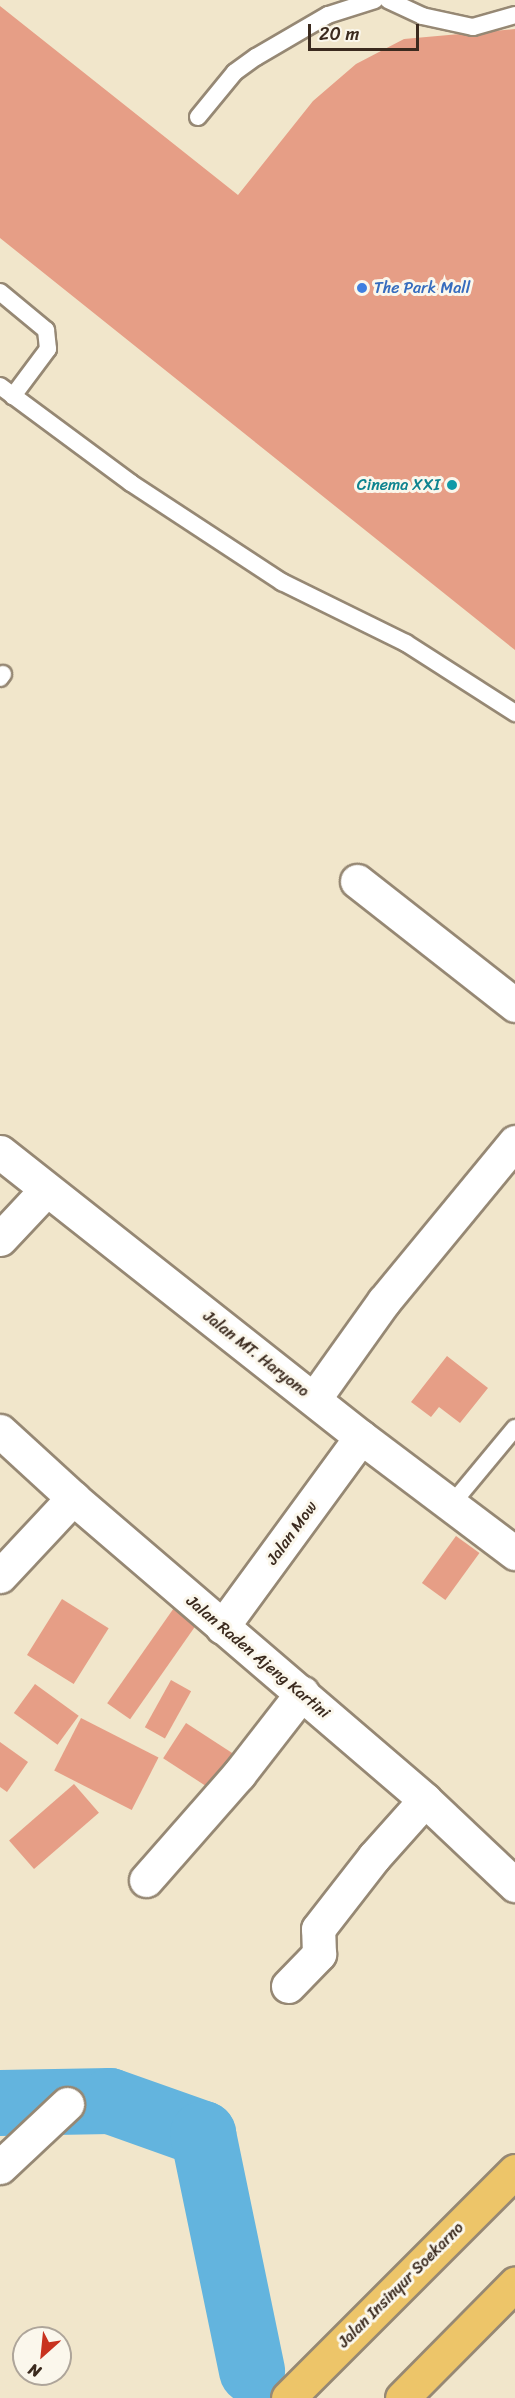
<!DOCTYPE html>
<style>
body{margin:0}
#map{position:relative;width:515px;height:2398px;overflow:hidden;background:#f1e6cb;font-family:Sriracha,sans-serif}
div>[style]{position:absolute}
.river>*{height:66px;margin:-33px;padding:0 33px;transform-origin:33px;border-radius:33px;background:#63b4de}
.building>*{inset:0;background:#e69e86;transform-origin:0 0}
.roads{filter:drop-shadow(2px 0 #968874) drop-shadow(-2px 0 #968874) drop-shadow(0 2px #968874) drop-shadow(0 -2px #968874)}
.service>*{height:16px;margin:-8px;padding:0 8px;transform-origin:8px;border-radius:8px;background:#fff}
.minor>*{height:33px;margin:-16.5px;padding:0 16.5px;transform-origin:16.5px;border-radius:16.5px;background:#fff}
.primary>*{height:33px;margin:-16.5px;padding:0 16.5px;transform-origin:16.5px;border-radius:16.5px;background:#edc569}
.dots>*{width:16px;height:16px;translate:-50% -50%;box-sizing:border-box;border:3px solid #fbf7ec;border-radius:50%}
span{translate:-50% -50%;white-space:nowrap;text-align:center;line-height:1.15;-webkit-text-stroke:6px #fbf7ec;paint-order:stroke}
.shop-label{font-size:16px;color:#366cbe}
.left{translate:0 -50%;text-align:left}
.culture-label{font-size:16px;color:#0d838f}
.right{translate:-100% -50%;text-align:right}
.street-label{font-size:16px;color:#3b2a1e}
.north{position:absolute;left:12px;top:2326px;width:60px;height:60px;box-sizing:border-box;background:#fbf7ec;border:2px solid #aea59a;border-radius:50%;rotate:207deg;font-size:16px;font-weight:700;line-height:24px;text-align:center;color:#3b2a1e}
.north::after{content:'';display:block;margin:auto;width:21px;height:27px;background:#c8321e;clip-path:polygon(50% 0,100% 100%,50% 72%,0 100%)}
.scale{position:absolute;left:308px;top:24px;width:111px;height:27px;box-sizing:border-box;border:3px solid #3b2a1e;border-top:0;padding-left:8px;font-size:18px;line-height:21px;white-space:nowrap;color:#3b2a1e;-webkit-text-stroke:4px #fbf7ec;paint-order:stroke}
</style>
<div id="map">
<div class="river">
<i style="left:0;top:2103px;width:110px;rotate:-1deg"></i>
<i style="left:110px;top:2101px;width:99px;rotate:19.5deg"></i>
<i style="left:203px;top:2134px;width:242px;rotate:78.3deg"></i>
</div>
<div class="building">
<i style="clip-path:polygon(0 6px,238px 195px,313px 101px,356px 64px,404px 39px,515px 29px,515px 650px,0 238px)"></i>
<i style="clip-path:polygon(447px 1356px,488px 1388px,460px 1423px,439px 1407px,431px 1417px,411px 1402px)"></i>
<i style="left:456px;top:1536px;width:29px;height:58px;rotate:36deg"></i>
<i style="left:62px;top:1599px;width:55px;height:66px;rotate:32deg"></i>
<i style="left:176px;top:1605px;width:28px;height:120px;rotate:35deg"></i>
<i style="left:171px;top:1680px;width:23px;height:54px;rotate:29deg"></i>
<i style="left:35px;top:1684px;width:54px;height:36px;rotate:36deg"></i>
<i style="left:81px;top:1718px;width:87px;height:59px;rotate:27deg"></i>
<i style="left:186px;top:1723px;width:61px;height:42px;rotate:33deg"></i>
<i style="clip-path:polygon(0 1742px,28px 1762px,7px 1792px,0 1787px)"></i>
<i style="left:74px;top:1784px;width:38px;height:86px;rotate:49deg"></i>
</div>
<div class="roads">
<div class="service">
<i style="left:388px;top:0;width:38px;rotate:25deg"></i>
<i style="left:422px;top:16px;width:52px;rotate:12.2deg"></i>
<i style="left:473px;top:27px;width:44px;rotate:-15.9deg"></i>
<i style="left:198px;top:117px;width:58px;rotate:-50.6deg"></i>
<i style="left:235px;top:72px;width:26px;rotate:-36deg"></i>
<i style="left:256px;top:57px;width:83px;rotate:-30.3deg"></i>
<i style="left:328px;top:15px;width:49px;rotate:-17.7deg"></i>
<i style="left:0;top:292px;width:60px;rotate:39.6deg"></i>
<i style="left:46px;top:330px;width:19px;rotate:84deg"></i>
<i style="left:48px;top:349px;width:59px;rotate:126.7deg"></i>
<i style="left:0;top:386px;width:163px;rotate:36.5deg"></i>
<i style="left:131px;top:483px;width:181px;rotate:33.3deg"></i>
<i style="left:282px;top:582px;width:138px;rotate:26.2deg"></i>
<i style="left:406px;top:643px;width:130px;rotate:32.7deg"></i>
<i style="left:0;top:678px;width:5px;rotate:-53deg"></i>
<i style="left:451px;top:1505px;width:100px;rotate:-50.3deg"></i>
</div>
<div class="minor">
<i style="left:357px;top:881px;width:201px;rotate:38.1deg"></i>
<i style="left:0;top:1152px;width:460px;rotate:38.3deg"></i>
<i style="left:361px;top:1437px;width:193px;rotate:37deg"></i>
<i style="left:0;top:1239px;width:67px;rotate:-46.8deg"></i>
<i style="left:314px;top:1399px;width:120px;rotate:-54.5deg"></i>
<i style="left:384px;top:1301px;width:206px;rotate:-50.5deg"></i>
<i style="left:0;top:1431px;width:99px;rotate:42.5deg"></i>
<i style="left:73px;top:1498px;width:464px;rotate:40.6deg"></i>
<i style="left:425px;top:1800px;width:124px;rotate:43.4deg"></i>
<i style="left:0;top:1576px;width:107px;rotate:-46.9deg"></i>
<i style="left:222px;top:1627px;width:235px;rotate:-53.8deg"></i>
<i style="left:146px;top:1880px;width:141px;rotate:-48.7deg"></i>
<i style="left:239px;top:1774px;width:103px;rotate:-52.1deg"></i>
<i style="left:288px;top:1986px;width:45px;rotate:-45.9deg"></i>
<i style="left:319px;top:1954px;width:25px;rotate:-92deg"></i>
<i style="left:318px;top:1929px;width:91px;rotate:-52.1deg"></i>
<i style="left:374px;top:1857px;width:76px;rotate:-48.2deg"></i>
<i style="left:0;top:2167px;width:92px;rotate:-43.2deg"></i>
</div>
<div class="primary">
<i style="left:288px;top:2398px;width:321px;rotate:-45deg"></i>
<i style="left:402px;top:2398px;width:161px;rotate:-45.3deg"></i>
</div>
</div>
<div class="dots">
<i style="left:362px;top:288px;background:#3f7fe0"></i>
<i style="left:452px;top:485px;background:#0f9aa8"></i>
</div>
<div class="shop-label">
<span class="left" style="left:374px;top:288px">The Park Mall</span>
</div>
<div class="culture-label">
<span class="right" style="left:440px;top:485px">Cinema XXI</span>
</div>
<div class="street-label">
<span style="left:256px;top:1354px;rotate:38deg">Jalan MT. Haryono</span>
<span style="left:292px;top:1533px;rotate:-54deg">Jalan Mow</span>
<span style="left:258px;top:1657px;rotate:40deg">Jalan Raden Ajeng Kartini</span>
<span style="left:401px;top:2285px;rotate:-45deg">Jalan Insinyur Soekarno</span>
</div>
<div class="north">N</div>
<div class="scale">20 m</div>
</div>
